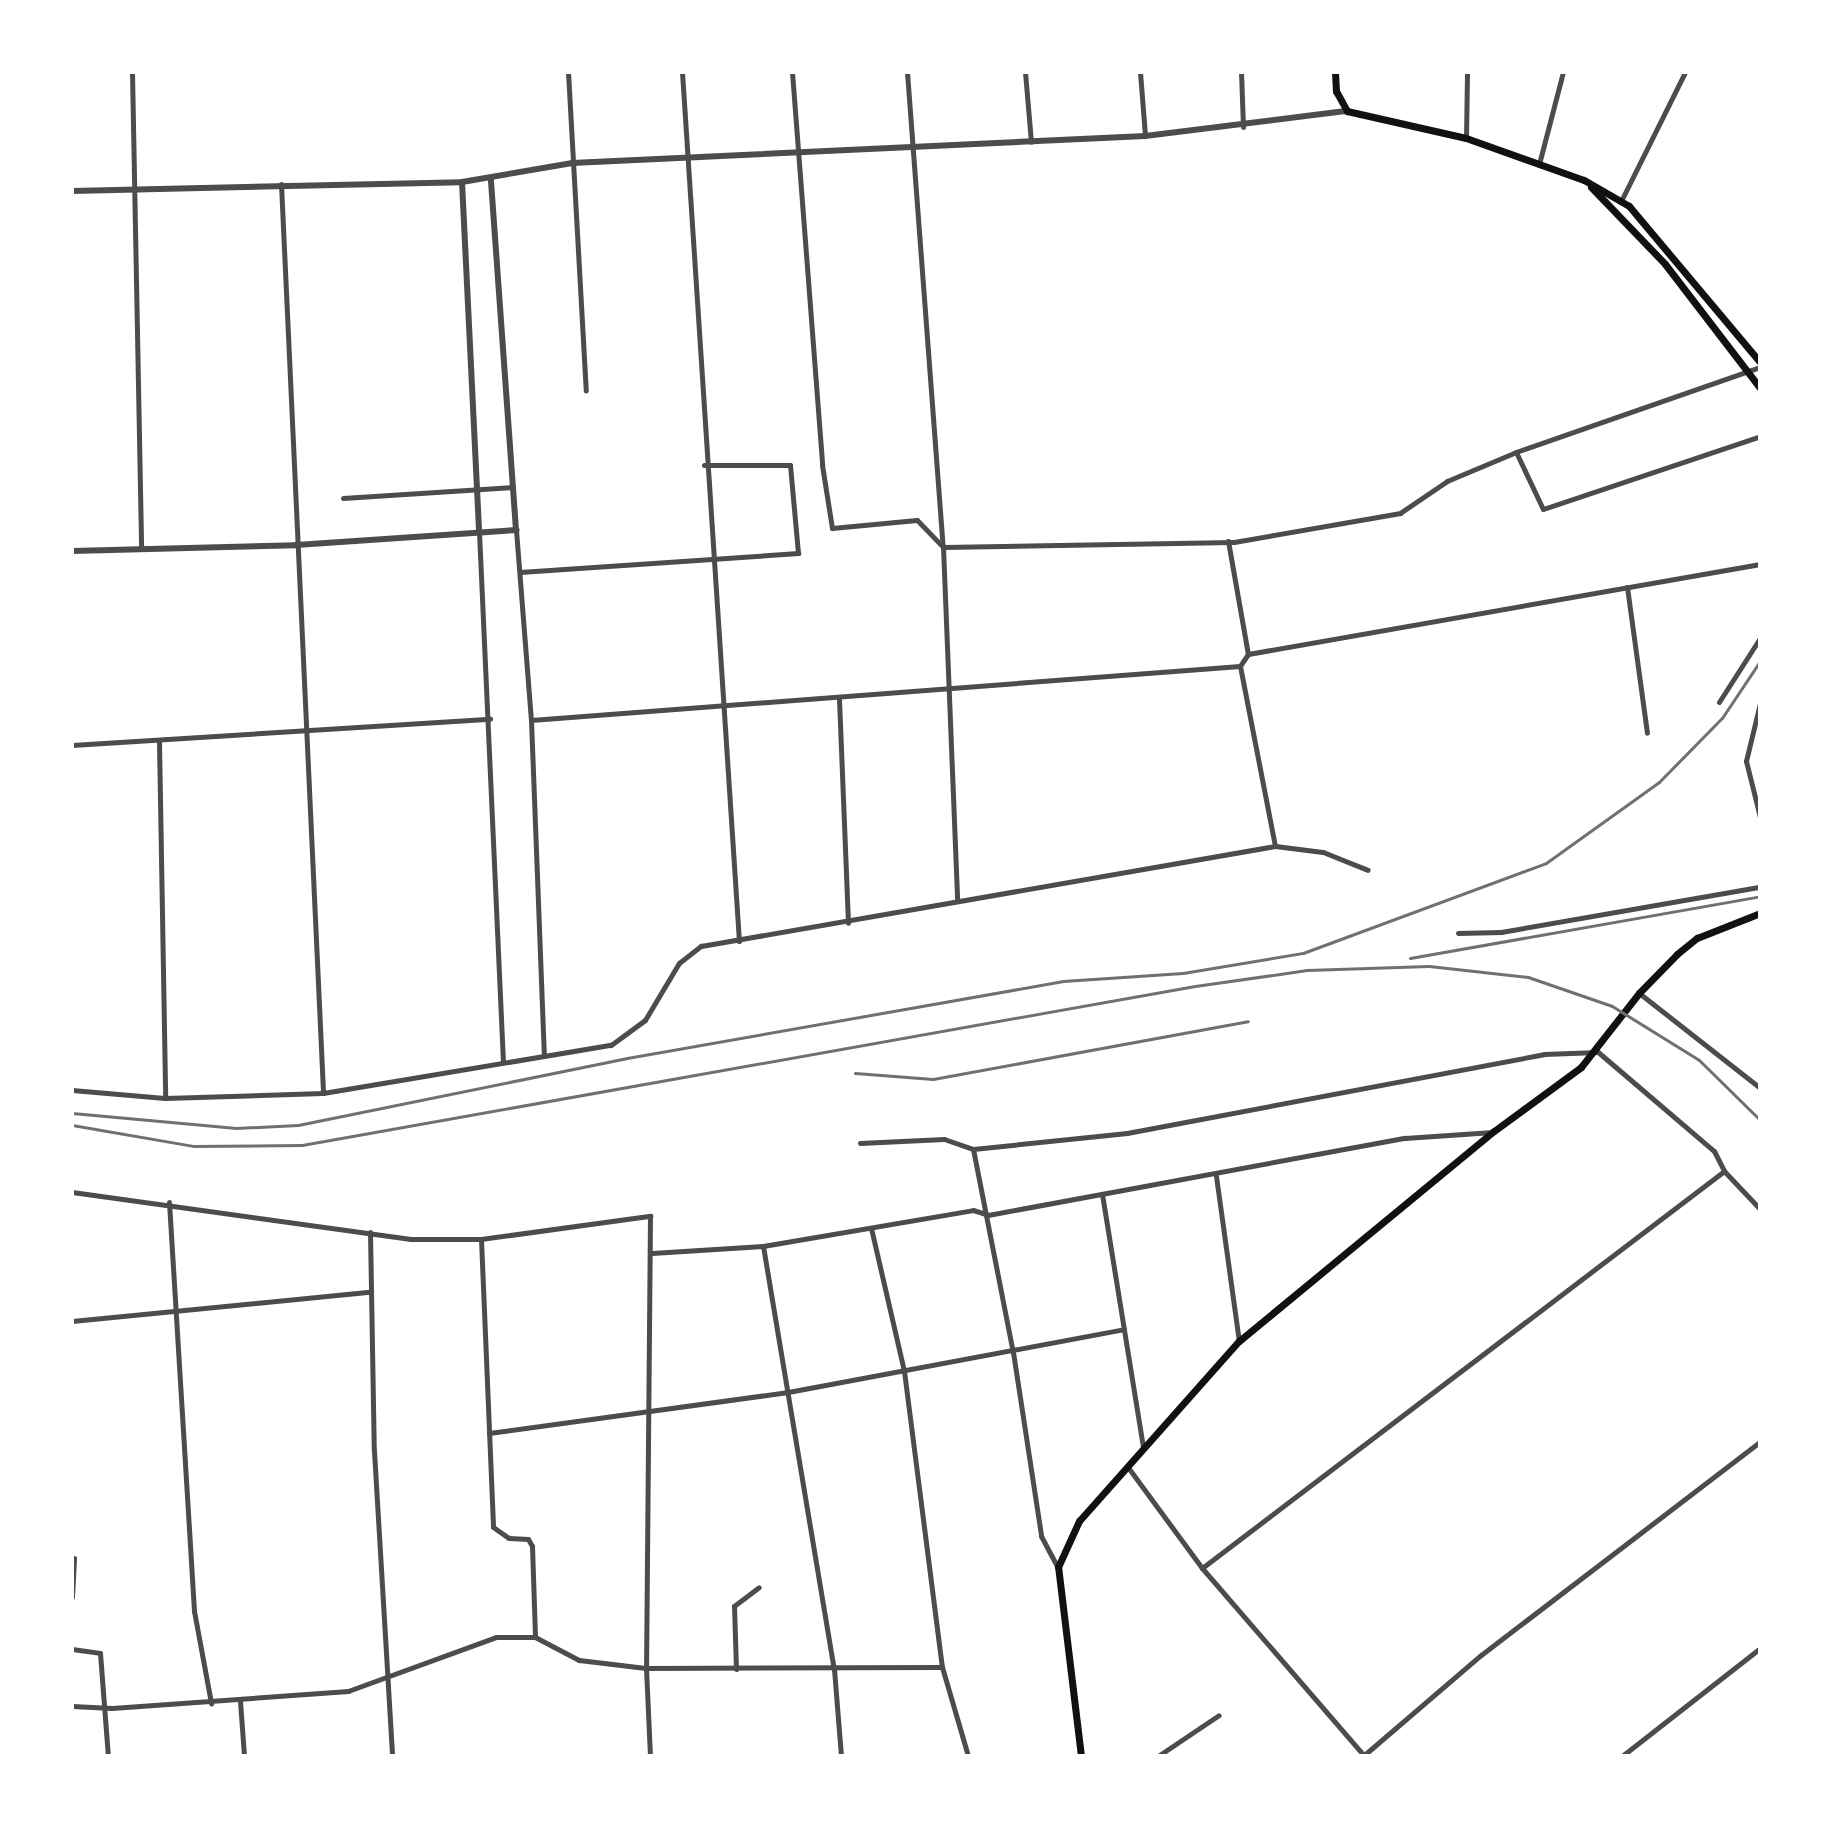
<!DOCTYPE html>
<style>
body{margin:0}
#map{position:relative;width:1832px;height:1828px;overflow:hidden;background:#fff;font-family:"Nunito Sans",sans-serif}
div>[style]{position:absolute}
.minor>*{height:5px;margin:-2.5px;padding:0 2.5px;transform-origin:2.5px;border-radius:2.5px;background:#4c4c4c}
.tertiary>*{height:6px;margin:-3px;padding:0 3px;transform-origin:3px;border-radius:3px;background:#4c4c4c}
.primary>*{height:7px;margin:-3.5px;padding:0 3.5px;transform-origin:3.5px;border-radius:3.5px;background:#111}
.rail>*{height:3px;margin:-1.5px;padding:0 1.5px;transform-origin:1.5px;border-radius:1.5px;background:#707070}
span{translate:-50% -50%;white-space:nowrap;text-align:center;line-height:1.15;-webkit-text-stroke:6px #fff;paint-order:stroke}
.frame{position:absolute;inset:0;border:74px solid #fff;pointer-events:none}
</style>
<div id="map">
<div class="minor">
<i style="left:132px;top:72px;width:477px;rotate:88.9deg"></i>
<i style="left:568px;top:72px;width:319px;rotate:86.8deg"></i>
<i style="left:682px;top:72px;width:871px;rotate:86.25deg"></i>
<i style="left:792px;top:72px;width:394px;rotate:85.6deg"></i>
<i style="left:822px;top:465px;width:64px;rotate:81deg"></i>
<i style="left:832px;top:528px;width:85px;rotate:-5.4deg"></i>
<i style="left:917px;top:520px;width:37px;rotate:46deg"></i>
<i style="left:943px;top:547px;width:291px;rotate:-1deg"></i>
<i style="left:1234px;top:542px;width:169px;rotate:-9.9deg"></i>
<i style="left:1400px;top:513px;width:57px;rotate:-34.2deg"></i>
<i style="left:1447px;top:481px;width:75px;rotate:-22.8deg"></i>
<i style="left:1516px;top:452px;width:258px;rotate:-19.2deg"></i>
<i style="left:907px;top:72px;width:476px;rotate:85.7deg"></i>
<i style="left:943px;top:547px;width:353px;rotate:87.7deg"></i>
<i style="left:1025px;top:72px;width:70px;rotate:85.1deg"></i>
<i style="left:1140px;top:72px;width:64px;rotate:85.5deg"></i>
<i style="left:1241px;top:72px;width:55px;rotate:87.9deg"></i>
<i style="left:1466px;top:138px;width:66px;rotate:-89.1deg"></i>
<i style="left:1539px;top:164px;width:95px;rotate:-75.4deg"></i>
<i style="left:281px;top:184px;width:910px;rotate:87.35deg"></i>
<i style="left:1621px;top:201px;width:144px;rotate:-63.6deg"></i>
<i style="left:1516px;top:452px;width:63px;rotate:64.7deg"></i>
<i style="left:1543px;top:509px;width:227px;rotate:-18.5deg"></i>
<i style="left:343px;top:498px;width:170px;rotate:-3.7deg"></i>
<i style="left:516px;top:530px;width:191px;rotate:85.5deg"></i>
<i style="left:531px;top:720px;width:336px;rotate:87.8deg"></i>
<i style="left:479px;top:532px;width:531px;rotate:87.41deg"></i>
<i style="left:1228px;top:541px;width:115px;rotate:80deg"></i>
<i style="left:1248px;top:654px;width:14px;rotate:124deg"></i>
<i style="left:1240px;top:666px;width:183px;rotate:79deg"></i>
<i style="left:520px;top:572px;width:279px;rotate:-3.9deg"></i>
<i style="left:798px;top:553px;width:88px;rotate:-95.2deg"></i>
<i style="left:790px;top:465px;width:86px;rotate:180deg"></i>
<i style="left:1627px;top:587px;width:147px;rotate:82.2deg"></i>
<i style="left:1248px;top:654px;width:520px;rotate:-9.97deg"></i>
<i style="left:839px;top:699px;width:224px;rotate:87.7deg"></i>
<i style="left:1719px;top:702px;width:76px;rotate:-57.4deg"></i>
<i style="left:1760px;top:703px;width:60px;rotate:103.6deg"></i>
<i style="left:1746px;top:761px;width:58px;rotate:76deg"></i>
<i style="left:531px;top:720px;width:711px;rotate:-4.36deg"></i>
<i style="left:159px;top:742px;width:356px;rotate:89deg"></i>
<i style="left:72px;top:745px;width:419px;rotate:-3.6deg"></i>
<i style="left:1458px;top:933px;width:43px;rotate:-1.3deg"></i>
<i style="left:1501px;top:932px;width:263px;rotate:-9.9deg"></i>
<i style="left:1639px;top:993px;width:154px;rotate:38.1deg"></i>
<i style="left:72px;top:1090px;width:93px;rotate:4.9deg"></i>
<i style="left:165px;top:1098px;width:158px;rotate:-1.8deg"></i>
<i style="left:323px;top:1093px;width:292px;rotate:-9.5deg"></i>
<i style="left:611px;top:1045px;width:42px;rotate:-36.3deg"></i>
<i style="left:645px;top:1020px;width:66px;rotate:-59.2deg"></i>
<i style="left:679px;top:963px;width:28px;rotate:-38deg"></i>
<i style="left:701px;top:946px;width:583px;rotate:-9.88deg"></i>
<i style="left:1275px;top:846px;width:48px;rotate:7.1deg"></i>
<i style="left:1323px;top:852px;width:48px;rotate:21.8deg"></i>
<i style="left:860px;top:1143px;width:84px;rotate:-2.7deg"></i>
<i style="left:944px;top:1139px;width:31px;rotate:19deg"></i>
<i style="left:973px;top:1149px;width:155px;rotate:-5.9deg"></i>
<i style="left:1127px;top:1133px;width:424px;rotate:-10.7deg"></i>
<i style="left:1544px;top:1054px;width:54px;rotate:-2.1deg"></i>
<i style="left:1598px;top:1052px;width:153px;rotate:40.5deg"></i>
<i style="left:1714px;top:1151px;width:22px;rotate:63deg"></i>
<i style="left:1724px;top:1171px;width:52px;rotate:46.5deg"></i>
<i style="left:973px;top:1149px;width:207px;rotate:78.9deg"></i>
<i style="left:1013px;top:1352px;width:186px;rotate:81.3deg"></i>
<i style="left:1041px;top:1536px;width:34px;rotate:62deg"></i>
<i style="left:1216px;top:1176px;width:167px;rotate:82.1deg"></i>
<i style="left:72px;top:1192px;width:342px;rotate:7.9deg"></i>
<i style="left:411px;top:1239px;width:70px"></i>
<i style="left:481px;top:1239px;width:171px;rotate:-7.8deg"></i>
<i style="left:650px;top:1216px;width:452px;rotate:90.5deg"></i>
<i style="left:646px;top:1668px;width:88px;rotate:87.4deg"></i>
<i style="left:1102px;top:1194px;width:256px;rotate:80.8deg"></i>
<i style="left:169px;top:1202px;width:410px;rotate:86.5deg"></i>
<i style="left:194px;top:1611px;width:94px;rotate:79.5deg"></i>
<i style="left:871px;top:1228px;width:147px;rotate:77deg"></i>
<i style="left:904px;top:1371px;width:298px;rotate:82.7deg"></i>
<i style="left:942px;top:1667px;width:93px;rotate:73.7deg"></i>
<i style="left:370px;top:1232px;width:219px;rotate:89deg"></i>
<i style="left:374px;top:1451px;width:306px;rotate:86.6deg"></i>
<i style="left:481px;top:1239px;width:288px;rotate:87.6deg"></i>
<i style="left:493px;top:1527px;width:19px;rotate:35deg"></i>
<i style="left:509px;top:1538px;width:19px;rotate:3deg"></i>
<i style="left:528px;top:1539px;width:8px;rotate:60deg"></i>
<i style="left:532px;top:1546px;width:91px;rotate:88.1deg"></i>
<i style="left:763px;top:1246px;width:429px;rotate:80.5deg"></i>
<i style="left:834px;top:1669px;width:87px;rotate:85.4deg"></i>
<i style="left:652px;top:1253px;width:111px;rotate:-3.6deg"></i>
<i style="left:763px;top:1246px;width:213px;rotate:-9.7deg"></i>
<i style="left:973px;top:1210px;width:16px;rotate:18deg"></i>
<i style="left:988px;top:1215px;width:424px;rotate:-10.5deg"></i>
<i style="left:1405px;top:1138px;width:88px;rotate:-3.9deg"></i>
<i style="left:72px;top:1321px;width:299px;rotate:-5.6deg"></i>
<i style="left:489px;top:1433px;width:302px;rotate:-7.8deg"></i>
<i style="left:788px;top:1392px;width:342px;rotate:-10.6deg"></i>
<i style="left:1127px;top:1466px;width:127px;rotate:53.7deg"></i>
<i style="left:1202px;top:1568px;width:248px;rotate:49.2deg"></i>
<i style="left:1202px;top:1568px;width:656px;rotate:-37.25deg"></i>
<i style="left:72px;top:1597px;width:39px;rotate:-87deg"></i>
<i style="left:72px;top:1649px;width:28px;rotate:8deg"></i>
<i style="left:100px;top:1653px;width:103px;rotate:85.6deg"></i>
<i style="left:736px;top:1669px;width:63px;rotate:-91.8deg"></i>
<i style="left:734px;top:1606px;width:31px;rotate:-37deg"></i>
<i style="left:240px;top:1701px;width:55px;rotate:85.8deg"></i>
<i style="left:72px;top:1706px;width:40px;rotate:2.9deg"></i>
<i style="left:112px;top:1708px;width:237px;rotate:-4.1deg"></i>
<i style="left:348px;top:1691px;width:158px;rotate:-20deg"></i>
<i style="left:496px;top:1637px;width:39px"></i>
<i style="left:535px;top:1637px;width:50px;rotate:27.6deg"></i>
<i style="left:579px;top:1660px;width:67px;rotate:6.8deg"></i>
<i style="left:646px;top:1668px;width:296px;rotate:-0.2deg"></i>
<i style="left:1158px;top:1756px;width:73px;rotate:-33.9deg"></i>
<i style="left:1363px;top:1756px;width:155px;rotate:-40.6deg"></i>
<i style="left:1481px;top:1655px;width:351px;rotate:-37.4deg"></i>
<i style="left:1622px;top:1756px;width:175px;rotate:-38deg"></i>
</div>
<div class="tertiary">
<i style="left:462px;top:182px;width:350px;rotate:87.2deg"></i>
<i style="left:72px;top:191px;width:390px;rotate:-1.3deg"></i>
<i style="left:462px;top:182px;width:112px;rotate:-9.8deg"></i>
<i style="left:572px;top:163px;width:574px;rotate:-2.7deg"></i>
<i style="left:1145px;top:136px;width:204px;rotate:-7.1deg"></i>
<i style="left:72px;top:551px;width:224px;rotate:-1.5deg"></i>
<i style="left:296px;top:545px;width:221px;rotate:-3.9deg"></i>
<i style="left:516px;top:530px;width:351px;rotate:-94.1deg"></i>
</div>
<div class="primary">
<i style="left:1335px;top:72px;width:19px;rotate:87deg"></i>
<i style="left:1336px;top:91px;width:23px;rotate:61deg"></i>
<i style="left:1347px;top:111px;width:122px;rotate:12.8deg"></i>
<i style="left:1466px;top:138px;width:125px;rotate:19.6deg"></i>
<i style="left:1584px;top:180px;width:52px;rotate:30deg"></i>
<i style="left:1629px;top:206px;width:204px;rotate:50deg"></i>
<i style="left:1591px;top:187px;width:107px;rotate:46.1deg"></i>
<i style="left:1665px;top:264px;width:156px;rotate:52.5deg"></i>
<i style="left:1081px;top:1756px;width:190px;rotate:-96.9deg"></i>
<i style="left:1058px;top:1567px;width:51px;rotate:-65.5deg"></i>
<i style="left:1079px;top:1521px;width:241px;rotate:-48.4deg"></i>
<i style="left:1239px;top:1341px;width:330px;rotate:-39.5deg"></i>
<i style="left:1494px;top:1131px;width:108px;rotate:-36.3deg"></i>
<i style="left:1581px;top:1067px;width:94px;rotate:-51.9deg"></i>
<i style="left:1639px;top:993px;width:54px;rotate:-45.7deg"></i>
<i style="left:1677px;top:954px;width:26px;rotate:-39deg"></i>
<i style="left:1697px;top:938px;width:68px;rotate:-21.6deg"></i>
</div>
<div class="rail">
<i style="left:1410px;top:958px;width:355px;rotate:-10deg"></i>
<i style="left:855px;top:1073px;width:78px;rotate:4.4deg"></i>
<i style="left:933px;top:1079px;width:320px;rotate:-10.4deg"></i>
<i style="left:72px;top:1113px;width:165px;rotate:5.2deg"></i>
<i style="left:236px;top:1128px;width:62px;rotate:-2.8deg"></i>
<i style="left:298px;top:1125px;width:336px;rotate:-11.5deg"></i>
<i style="left:627px;top:1058px;width:443px;rotate:-10deg"></i>
<i style="left:1063px;top:981px;width:120px;rotate:-3.8deg"></i>
<i style="left:1183px;top:973px;width:122px;rotate:-9.5deg"></i>
<i style="left:1303px;top:953px;width:259px;rotate:-20.3deg"></i>
<i style="left:1546px;top:863px;width:139px;rotate:-35.6deg"></i>
<i style="left:1659px;top:782px;width:90px;rotate:-45.5deg"></i>
<i style="left:1722px;top:718px;width:69px;rotate:-56.3deg"></i>
<i style="left:72px;top:1125px;width:124px;rotate:9.8deg"></i>
<i style="left:194px;top:1146px;width:108px;rotate:-0.5deg"></i>
<i style="left:302px;top:1145px;width:907px;rotate:-10.1deg"></i>
<i style="left:1195px;top:986px;width:113px;rotate:-8.1deg"></i>
<i style="left:1307px;top:970px;width:122px;rotate:-1.9deg"></i>
<i style="left:1429px;top:966px;width:100px;rotate:6.3deg"></i>
<i style="left:1528px;top:977px;width:89px;rotate:19deg"></i>
<i style="left:1612px;top:1006px;width:102px;rotate:31.8deg"></i>
<i style="left:1699px;top:1060px;width:86px;rotate:44.5deg"></i>
</div>
<div class="frame"></div>
</div>
